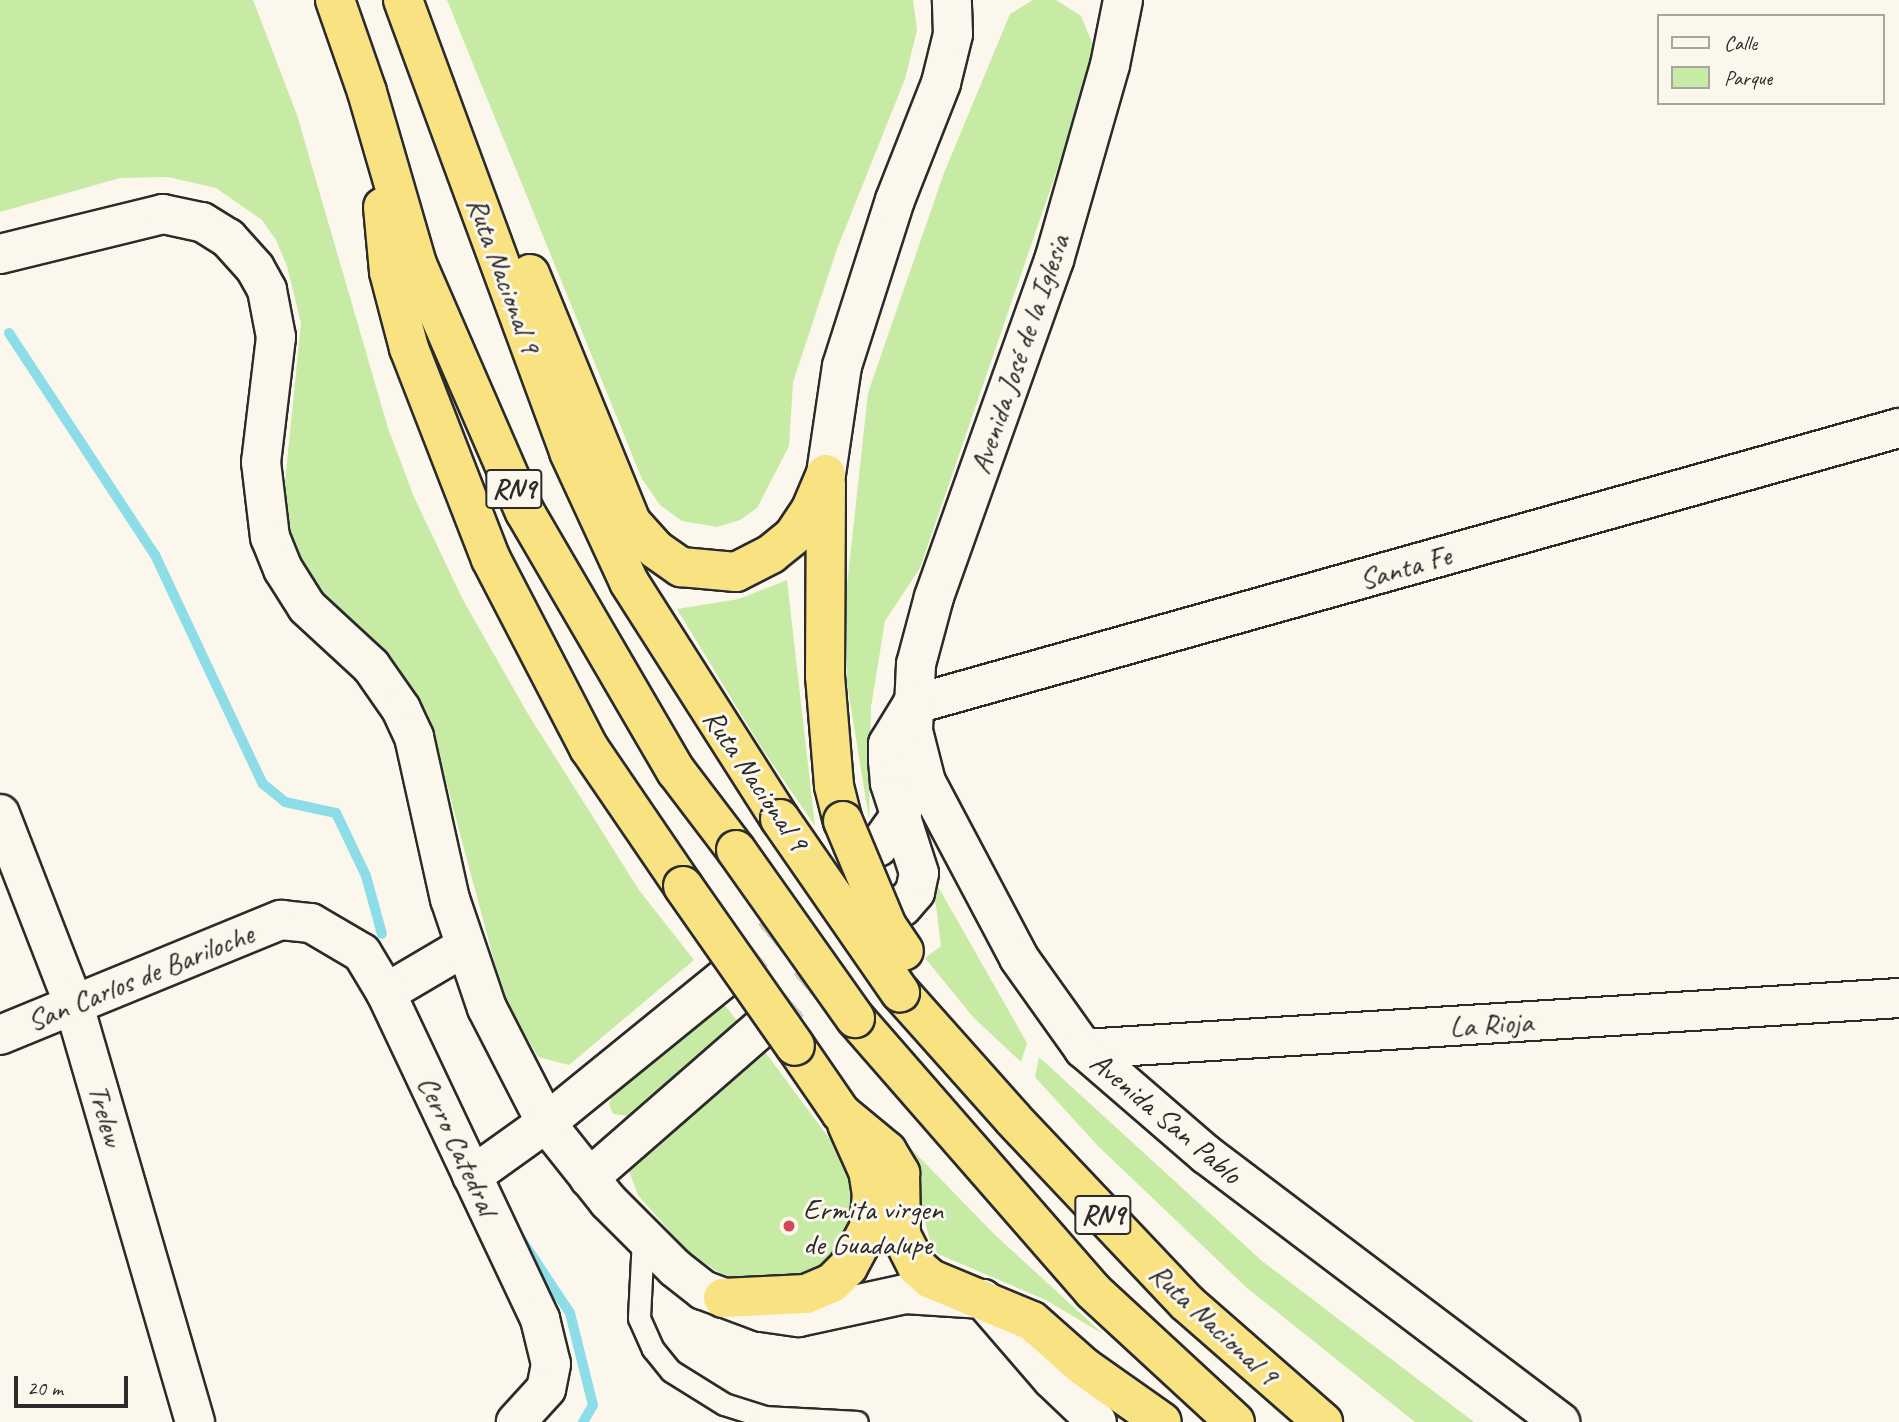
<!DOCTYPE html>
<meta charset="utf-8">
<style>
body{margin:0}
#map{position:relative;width:1899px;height:1422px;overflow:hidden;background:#fbf7ec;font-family:Caveat,sans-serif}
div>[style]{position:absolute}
.green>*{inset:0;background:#c7eaa4}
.stream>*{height:10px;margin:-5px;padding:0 5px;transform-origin:5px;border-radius:5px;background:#8cdde7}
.secondary-tunnel>*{height:38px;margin-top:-19px;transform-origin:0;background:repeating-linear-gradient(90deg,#d1cec5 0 38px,transparent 0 57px)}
.roads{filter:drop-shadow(2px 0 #2b2b2b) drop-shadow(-2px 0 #2b2b2b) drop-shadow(0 2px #2b2b2b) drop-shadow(0 -2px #2b2b2b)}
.lane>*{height:21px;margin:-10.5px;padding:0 10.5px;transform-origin:10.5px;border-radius:10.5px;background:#fbf7ec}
.street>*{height:38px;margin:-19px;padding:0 19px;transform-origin:19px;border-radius:19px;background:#fbf7ec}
.secondary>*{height:38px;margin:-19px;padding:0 19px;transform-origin:19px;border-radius:19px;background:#fbf7ec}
.highway>*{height:38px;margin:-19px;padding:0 19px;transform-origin:19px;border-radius:19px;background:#f8e281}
.bridges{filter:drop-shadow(2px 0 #2b2b2b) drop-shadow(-2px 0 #2b2b2b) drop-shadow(0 2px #2b2b2b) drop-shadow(0 -2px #2b2b2b)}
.highway-bridge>*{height:38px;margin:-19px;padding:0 19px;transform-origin:19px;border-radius:19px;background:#f8e281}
.dots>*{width:19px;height:19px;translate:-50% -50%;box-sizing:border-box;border:4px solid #fbf7ec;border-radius:50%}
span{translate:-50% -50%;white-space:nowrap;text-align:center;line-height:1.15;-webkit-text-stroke:6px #fbf7ec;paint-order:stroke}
.shield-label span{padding:2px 5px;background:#fbf7ec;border:2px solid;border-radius:5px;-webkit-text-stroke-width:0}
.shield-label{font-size:28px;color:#2b2b2b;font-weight:700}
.street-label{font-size:30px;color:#2b2b2b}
.poi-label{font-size:30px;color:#2b2b2b}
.left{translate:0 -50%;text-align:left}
.legend{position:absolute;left:1657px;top:14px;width:228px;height:91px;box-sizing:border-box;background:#fbf7ec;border:2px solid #a8a59f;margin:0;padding:9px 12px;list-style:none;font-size:21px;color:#2b2b2b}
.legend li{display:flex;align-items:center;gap:14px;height:35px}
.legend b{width:35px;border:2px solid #a8a59f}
.scale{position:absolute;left:14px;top:1376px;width:114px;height:32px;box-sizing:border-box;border:4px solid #2b2b2b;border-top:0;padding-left:9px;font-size:21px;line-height:24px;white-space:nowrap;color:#2b2b2b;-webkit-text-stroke:5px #fbf7ec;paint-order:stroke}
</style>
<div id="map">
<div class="green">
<i style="clip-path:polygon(0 0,253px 0,297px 115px,388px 428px,414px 497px,463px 600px,528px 714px,639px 890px,694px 960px,569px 1065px,538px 1057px,504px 998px,428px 714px,400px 671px,317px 588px,295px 553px,284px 492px,301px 323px,287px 266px,276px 240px,262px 220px,216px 188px,168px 177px,120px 178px,0 212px)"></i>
<i style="clip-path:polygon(447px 0,913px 0,917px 30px,905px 79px,837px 249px,793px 382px,789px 446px,757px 508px,740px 520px,717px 527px,682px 521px,660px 505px,642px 479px)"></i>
<i style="clip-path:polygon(1033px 0,1056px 0,1081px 16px,1094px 47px,1091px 71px,920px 568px,885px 621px,871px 707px,869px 819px,847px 683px,846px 594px,868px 393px,944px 173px,1010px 14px)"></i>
<i style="clip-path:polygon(787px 580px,815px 826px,761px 747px,677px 609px,739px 599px)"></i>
<i style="clip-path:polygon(932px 876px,1027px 1043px,1021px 1062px,973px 1017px,925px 958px,941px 946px,936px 905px,925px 878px)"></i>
<i style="clip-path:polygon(722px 1002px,739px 1023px,631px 1116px,613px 1114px,609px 1104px,613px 1094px)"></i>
<i style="clip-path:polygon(762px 1048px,852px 1169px,857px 1240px,818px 1274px,741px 1282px,721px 1274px,687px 1251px,638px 1195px,629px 1171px,638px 1155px)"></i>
<i style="clip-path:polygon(1039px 1057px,1262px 1261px,1474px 1422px,1415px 1422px,1247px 1288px,1099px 1147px,1035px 1077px)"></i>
<i style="clip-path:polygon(892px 1129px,994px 1234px,1103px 1334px,1046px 1300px,938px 1254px,931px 1244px,909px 1161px)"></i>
</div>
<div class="stream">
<i style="left:9px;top:333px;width:266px;rotate:56.7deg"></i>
<i style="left:155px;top:555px;width:253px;rotate:64.8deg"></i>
<i style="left:263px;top:784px;width:28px;rotate:39deg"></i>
<i style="left:285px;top:802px;width:52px;rotate:12.2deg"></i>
<i style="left:336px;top:813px;width:70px;rotate:64.5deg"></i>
<i style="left:366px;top:876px;width:60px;rotate:74.6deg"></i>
<i style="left:521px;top:1239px;width:89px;rotate:56.5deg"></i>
<i style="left:570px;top:1313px;width:95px;rotate:76deg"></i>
<i style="left:593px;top:1405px;width:20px;rotate:120deg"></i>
</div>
<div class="secondary-tunnel">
<i style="left:727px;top:976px;width:165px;rotate:-40.6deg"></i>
<i style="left:763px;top:1026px;width:167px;rotate:-40.9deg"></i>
</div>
<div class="roads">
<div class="lane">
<i style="left:643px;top:1238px;width:80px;rotate:92.9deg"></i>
<i style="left:639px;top:1318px;width:34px;rotate:66deg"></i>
<i style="left:653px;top:1349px;width:28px;rotate:51deg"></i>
<i style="left:671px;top:1371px;width:62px;rotate:31.9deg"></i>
<i style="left:724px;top:1404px;width:43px;rotate:17.6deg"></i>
<i style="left:765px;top:1417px;width:92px;rotate:3.1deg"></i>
</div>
<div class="street">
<i style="left:912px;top:705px;width:1025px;rotate:-15.68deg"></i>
<i style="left:0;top:814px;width:202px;rotate:68.8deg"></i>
<i style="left:73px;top:1002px;width:437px;rotate:73.8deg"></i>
<i style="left:386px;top:993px;width:91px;rotate:-30.5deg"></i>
<i style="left:0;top:1035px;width:304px;rotate:-22.3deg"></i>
<i style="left:281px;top:920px;width:30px;rotate:6deg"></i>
<i style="left:311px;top:923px;width:59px;rotate:30.5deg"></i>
<i style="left:362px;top:953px;width:47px;rotate:59deg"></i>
<i style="left:386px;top:993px;width:361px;rotate:64.7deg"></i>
<i style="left:540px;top:1319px;width:46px;rotate:76.3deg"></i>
<i style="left:551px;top:1364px;width:25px;rotate:101deg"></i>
<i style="left:546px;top:1389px;width:45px;rotate:132.3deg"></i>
<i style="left:1084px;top:1049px;width:817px;rotate:-3.58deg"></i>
<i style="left:472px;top:1176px;width:91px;rotate:-35.6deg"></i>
</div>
<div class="secondary">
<i style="left:1123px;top:0;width:66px;rotate:101.3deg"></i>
<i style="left:1110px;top:65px;width:203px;rotate:106deg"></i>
<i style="left:1054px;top:260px;width:358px;rotate:109.6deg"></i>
<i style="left:934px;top:597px;width:69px;rotate:105deg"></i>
<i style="left:916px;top:664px;width:67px;rotate:92.6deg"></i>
<i style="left:913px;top:731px;width:53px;rotate:75.7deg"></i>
<i style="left:926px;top:782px;width:199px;rotate:62.1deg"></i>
<i style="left:1019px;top:958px;width:112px;rotate:54.5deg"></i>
<i style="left:1084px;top:1049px;width:162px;rotate:40.8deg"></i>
<i style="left:1207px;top:1155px;width:443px;rotate:37.1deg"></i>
<i style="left:0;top:254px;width:168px;rotate:-13.8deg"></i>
<i style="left:163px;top:214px;width:40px;rotate:12deg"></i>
<i style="left:202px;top:222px;width:31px;rotate:32deg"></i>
<i style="left:228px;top:238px;width:40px;rotate:48deg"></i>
<i style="left:255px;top:268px;width:25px;rotate:61deg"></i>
<i style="left:267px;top:290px;width:48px;rotate:79.2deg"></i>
<i style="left:276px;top:337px;width:126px;rotate:96.8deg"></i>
<i style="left:261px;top:462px;width:76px;rotate:83.2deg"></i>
<i style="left:270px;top:537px;width:35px;rotate:68deg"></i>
<i style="left:283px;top:569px;width:45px;rotate:57.7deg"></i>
<i style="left:307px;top:607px;width:87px;rotate:42.7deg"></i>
<i style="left:371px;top:666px;width:52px;rotate:55.1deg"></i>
<i style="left:401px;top:709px;width:31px;rotate:65deg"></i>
<i style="left:414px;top:737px;width:166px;rotate:77.5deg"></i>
<i style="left:450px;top:899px;width:115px;rotate:71.3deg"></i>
<i style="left:487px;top:1008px;width:129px;rotate:62.8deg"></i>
<i style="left:546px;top:1123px;width:100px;rotate:51.5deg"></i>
<i style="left:608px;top:1201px;width:95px;rotate:45deg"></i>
<i style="left:675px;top:1268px;width:36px;rotate:38deg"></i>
<i style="left:703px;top:1290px;width:63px;rotate:20.4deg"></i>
<i style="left:762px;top:1312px;width:37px;rotate:8deg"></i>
<i style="left:799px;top:1317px;width:108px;rotate:-12.2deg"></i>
<i style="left:905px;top:1294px;width:78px;rotate:3.7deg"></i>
<i style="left:983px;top:1299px;width:106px;rotate:49.2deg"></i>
<i style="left:1052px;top:1379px;width:62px;rotate:43.7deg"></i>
<i style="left:826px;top:474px;width:109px;rotate:-81.6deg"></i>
<i style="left:842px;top:366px;width:174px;rotate:-72.3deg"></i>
<i style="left:895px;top:200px;width:126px;rotate:-68.5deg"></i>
<i style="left:941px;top:83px;width:50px;rotate:-76.2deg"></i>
<i style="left:953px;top:34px;width:34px;rotate:-92deg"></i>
<i style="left:878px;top:847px;width:42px;rotate:-54.8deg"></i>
<i style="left:902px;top:907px;width:20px;rotate:-49deg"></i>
<i style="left:915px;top:892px;width:19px;rotate:-78deg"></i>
<i style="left:919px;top:873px;width:95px;rotate:-107.9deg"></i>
<i style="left:890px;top:783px;width:23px;rotate:-95deg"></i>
<i style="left:888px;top:760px;width:16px;rotate:-90deg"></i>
<i style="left:888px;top:744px;width:46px;rotate:-58.4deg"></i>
<i style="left:546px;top:1123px;width:233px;rotate:-39.1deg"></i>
<i style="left:589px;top:1178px;width:231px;rotate:-41.1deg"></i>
</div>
<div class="highway">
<i style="left:335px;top:0;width:97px;rotate:70.8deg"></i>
<i style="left:367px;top:92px;width:179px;rotate:73.8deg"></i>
<i style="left:417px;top:264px;width:270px;rotate:66.5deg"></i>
<i style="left:525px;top:512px;width:300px;rotate:59.8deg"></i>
<i style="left:676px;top:771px;width:99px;rotate:52.8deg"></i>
<i style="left:403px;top:0;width:482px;rotate:69.8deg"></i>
<i style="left:569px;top:452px;width:143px;rotate:65.2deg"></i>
<i style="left:629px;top:582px;width:281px;rotate:57.5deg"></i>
<i style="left:383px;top:207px;width:65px;rotate:84.7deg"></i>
<i style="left:389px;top:272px;width:79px;rotate:75.3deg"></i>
<i style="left:409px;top:348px;width:226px;rotate:68.8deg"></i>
<i style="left:491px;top:559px;width:213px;rotate:62.6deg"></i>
<i style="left:589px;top:748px;width:167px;rotate:55.7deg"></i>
<i style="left:530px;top:274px;width:268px;rotate:67.8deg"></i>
<i style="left:631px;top:522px;width:36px;rotate:48deg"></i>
<i style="left:655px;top:549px;width:32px;rotate:35deg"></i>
<i style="left:681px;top:567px;width:55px;rotate:5.2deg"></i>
<i style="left:736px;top:572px;width:39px;rotate:-27deg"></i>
<i style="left:771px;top:554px;width:28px;rotate:-39deg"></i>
<i style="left:793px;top:536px;width:32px;rotate:-56deg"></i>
<i style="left:811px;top:509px;width:38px;rotate:-67deg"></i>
<i style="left:826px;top:483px;width:193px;rotate:90.3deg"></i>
<i style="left:825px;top:676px;width:110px;rotate:85.3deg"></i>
<i style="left:834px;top:786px;width:36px;rotate:76deg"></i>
<i style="left:900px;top:992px;width:170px;rotate:48.3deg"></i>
<i style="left:1013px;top:1119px;width:253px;rotate:46.6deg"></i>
<i style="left:1187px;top:1303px;width:181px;rotate:41.2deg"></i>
<i style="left:855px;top:1018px;width:362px;rotate:48.9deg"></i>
<i style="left:1093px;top:1291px;width:193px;rotate:42.7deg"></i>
<i style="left:795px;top:1046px;width:81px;rotate:55.5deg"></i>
<i style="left:841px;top:1113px;width:60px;rotate:39.6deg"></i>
<i style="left:887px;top:1151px;width:26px;rotate:59deg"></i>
<i style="left:900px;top:1173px;width:62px;rotate:89.1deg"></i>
<i style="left:901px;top:1235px;width:36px;rotate:63deg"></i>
<i style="left:917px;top:1267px;width:18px;rotate:41deg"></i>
<i style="left:931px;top:1279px;width:109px;rotate:22.6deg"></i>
<i style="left:1032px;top:1321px;width:69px;rotate:41.5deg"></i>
<i style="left:1084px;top:1367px;width:95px;rotate:35.2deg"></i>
<i style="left:723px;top:1298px;width:83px;rotate:-2.8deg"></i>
<i style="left:806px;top:1294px;width:28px;rotate:-23deg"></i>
<i style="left:832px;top:1283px;width:23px;rotate:-45deg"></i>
<i style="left:848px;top:1267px;width:44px;rotate:-61.7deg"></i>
<i style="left:869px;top:1228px;width:33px;rotate:-85deg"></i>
<i style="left:872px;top:1195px;width:24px;rotate:-99deg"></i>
<i style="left:868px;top:1171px;width:51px;rotate:-114.1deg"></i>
</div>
</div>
<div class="bridges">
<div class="highway-bridge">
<i style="left:780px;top:819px;width:211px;rotate:55.3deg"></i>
<i style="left:843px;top:821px;width:114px;rotate:67.3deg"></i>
<i style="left:887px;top:926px;width:30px;rotate:56deg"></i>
<i style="left:736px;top:850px;width:206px;rotate:54.7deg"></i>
<i style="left:683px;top:886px;width:195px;rotate:55deg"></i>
</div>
</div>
<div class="dots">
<i style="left:789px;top:1226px;background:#d1495b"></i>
</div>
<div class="shield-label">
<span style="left:514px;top:489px">RN9</span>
<span style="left:1103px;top:1215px">RN9</span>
</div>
<div class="street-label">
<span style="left:504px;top:275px;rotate:70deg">Ruta Nacional 9</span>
<span style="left:1019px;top:354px;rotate:-71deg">Avenida José de la Iglesia</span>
<span style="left:1405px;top:567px;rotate:-16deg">Santa Fe</span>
<span style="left:756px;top:780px;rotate:56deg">Ruta Nacional 9</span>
<span style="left:140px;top:977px;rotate:-22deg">San Carlos de Bariloche</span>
<span style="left:1491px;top:1024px;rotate:-4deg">La Rioja</span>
<span style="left:106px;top:1115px;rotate:74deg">Trelew</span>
<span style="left:1166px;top:1118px;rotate:40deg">Avenida San Pablo</span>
<span style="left:458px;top:1145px;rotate:65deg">Cerro Catedral</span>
<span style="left:1214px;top:1324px;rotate:43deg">Ruta Nacional 9</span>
</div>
<div class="poi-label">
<span class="left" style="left:803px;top:1226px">Ermita virgen<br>de Guadalupe</span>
</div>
<ul class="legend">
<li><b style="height:9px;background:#fbf7ec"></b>Calle</li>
<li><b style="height:19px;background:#c7eaa4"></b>Parque</li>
</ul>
<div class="scale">20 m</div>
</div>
